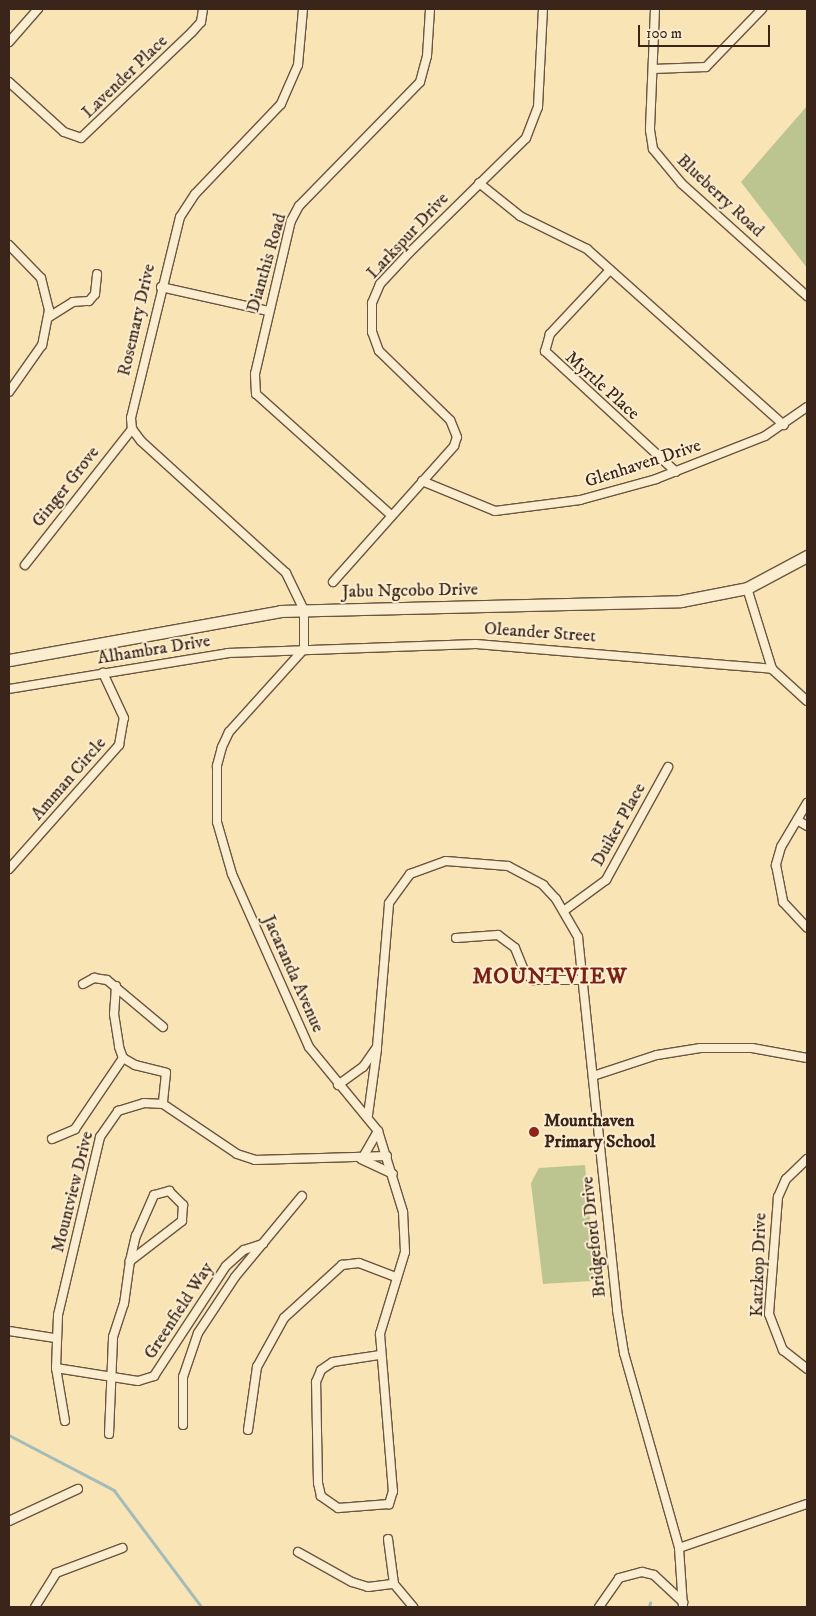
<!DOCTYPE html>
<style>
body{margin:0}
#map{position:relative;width:816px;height:1616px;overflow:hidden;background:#f9e4b6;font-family:"IM FELL DW Pica",serif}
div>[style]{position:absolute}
.green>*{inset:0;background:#bcc48f}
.stream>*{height:2.5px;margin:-1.25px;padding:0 1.25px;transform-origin:1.25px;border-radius:1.25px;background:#a3bcb9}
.roads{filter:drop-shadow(1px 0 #6a5541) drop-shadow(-1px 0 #6a5541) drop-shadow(0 1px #6a5541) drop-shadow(0 -1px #6a5541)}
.minor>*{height:8px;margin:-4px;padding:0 4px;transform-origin:4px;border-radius:4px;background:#fbedd0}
.secondary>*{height:11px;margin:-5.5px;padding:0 5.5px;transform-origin:5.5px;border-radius:5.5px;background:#fbedd0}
.dots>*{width:14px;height:14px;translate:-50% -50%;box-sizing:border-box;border:2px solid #fbedd0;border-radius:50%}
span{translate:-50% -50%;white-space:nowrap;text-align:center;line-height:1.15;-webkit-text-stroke:4px #fbedd0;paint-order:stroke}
.street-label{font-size:18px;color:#3b251a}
.poi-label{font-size:18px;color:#3b251a;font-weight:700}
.left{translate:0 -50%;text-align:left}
.district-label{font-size:22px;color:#7a1f14;font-weight:700;letter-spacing:1px}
.frame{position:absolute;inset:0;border:10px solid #3b251a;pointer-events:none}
.scale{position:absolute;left:638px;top:25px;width:132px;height:22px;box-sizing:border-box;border:2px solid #3b251a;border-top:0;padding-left:6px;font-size:15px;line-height:18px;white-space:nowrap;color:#3b251a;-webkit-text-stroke:4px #fbedd0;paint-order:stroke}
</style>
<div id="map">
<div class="green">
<i style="clip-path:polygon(807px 106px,807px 268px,741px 182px)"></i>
<i style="clip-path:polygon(585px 1165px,595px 1276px,591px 1281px,543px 1284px,531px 1183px,539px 1168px)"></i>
</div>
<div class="stream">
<i style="left:9px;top:1435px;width:119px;rotate:27.6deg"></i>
<i style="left:114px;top:1490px;width:146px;rotate:53.1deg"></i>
<i style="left:649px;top:1607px;width:4px;rotate:-76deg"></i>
</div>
<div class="roads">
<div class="minor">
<i style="left:303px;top:9px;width:56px;rotate:95.1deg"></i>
<i style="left:298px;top:65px;width:43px;rotate:113.6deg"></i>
<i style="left:281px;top:104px;width:124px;rotate:133.7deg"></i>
<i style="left:195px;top:194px;width:27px;rotate:123deg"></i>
<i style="left:180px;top:217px;width:207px;rotate:103.7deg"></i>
<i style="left:131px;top:418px;width:11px;rotate:85deg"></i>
<i style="left:132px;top:429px;width:15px;rotate:53deg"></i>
<i style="left:141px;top:441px;width:196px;rotate:42.3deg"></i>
<i style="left:286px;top:573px;width:41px;rotate:64.1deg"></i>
<i style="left:304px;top:610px;width:39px;rotate:90deg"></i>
<i style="left:304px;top:649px;width:112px;rotate:132.1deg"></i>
<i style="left:229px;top:732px;width:17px;rotate:115deg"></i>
<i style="left:222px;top:747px;width:20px;rotate:105deg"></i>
<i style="left:217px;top:766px;width:56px;rotate:90deg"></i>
<i style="left:217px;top:822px;width:54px;rotate:73.9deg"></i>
<i style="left:232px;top:874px;width:189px;rotate:66deg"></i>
<i style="left:309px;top:1047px;width:109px;rotate:50.6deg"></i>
<i style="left:378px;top:1131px;width:85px;rotate:72.8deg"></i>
<i style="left:403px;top:1212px;width:40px;rotate:87.1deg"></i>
<i style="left:405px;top:1252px;width:86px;rotate:107deg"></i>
<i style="left:380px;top:1334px;width:158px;rotate:85.3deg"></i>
<i style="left:393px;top:1491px;width:14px;rotate:107deg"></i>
<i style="left:389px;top:1504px;width:51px;rotate:175.5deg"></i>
<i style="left:338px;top:1508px;width:21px;rotate:-145deg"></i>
<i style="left:321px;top:1496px;width:13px;rotate:-103deg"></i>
<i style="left:318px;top:1483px;width:101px;rotate:-91.1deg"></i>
<i style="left:316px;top:1382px;width:13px;rotate:-67deg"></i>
<i style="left:321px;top:1370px;width:14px;rotate:-34deg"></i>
<i style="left:333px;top:1362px;width:48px;rotate:-8.5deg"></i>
<i style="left:655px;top:9px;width:121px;rotate:92.4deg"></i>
<i style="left:650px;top:130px;width:19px;rotate:81deg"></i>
<i style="left:653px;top:149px;width:45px;rotate:50.4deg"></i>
<i style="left:682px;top:184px;width:168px;rotate:41.9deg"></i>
<i style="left:9px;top:42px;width:44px;rotate:-48.7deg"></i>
<i style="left:653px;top:69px;width:53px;rotate:-2.2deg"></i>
<i style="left:706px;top:67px;width:81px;rotate:-46deg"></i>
<i style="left:9px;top:82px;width:74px;rotate:42.3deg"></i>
<i style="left:64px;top:132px;width:18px;rotate:19deg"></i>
<i style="left:81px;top:138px;width:153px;rotate:-43.7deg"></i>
<i style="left:192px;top:32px;width:13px;rotate:-48deg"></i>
<i style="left:201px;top:22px;width:13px;rotate:-81deg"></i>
<i style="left:479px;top:183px;width:53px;rotate:38.8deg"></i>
<i style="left:520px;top:216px;width:75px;rotate:26.2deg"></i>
<i style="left:587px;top:249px;width:264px;rotate:41.8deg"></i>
<i style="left:9px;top:245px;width:46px;rotate:45.9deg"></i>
<i style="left:41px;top:278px;width:33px;rotate:76deg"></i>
<i style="left:49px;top:310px;width:36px;rotate:101deg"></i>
<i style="left:42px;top:345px;width:57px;rotate:125.1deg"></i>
<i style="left:610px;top:270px;width:88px;rotate:133.2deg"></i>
<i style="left:550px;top:334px;width:18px;rotate:106deg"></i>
<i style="left:545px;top:351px;width:178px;rotate:42.7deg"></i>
<i style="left:161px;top:287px;width:110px;rotate:12.6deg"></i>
<i style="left:49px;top:317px;width:28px;rotate:-32deg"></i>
<i style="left:73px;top:302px;width:16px;rotate:-4deg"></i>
<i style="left:89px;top:301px;width:9px;rotate:-49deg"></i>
<i style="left:95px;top:294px;width:20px;rotate:-84deg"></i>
<i style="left:422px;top:481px;width:79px;rotate:22.3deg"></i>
<i style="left:495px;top:511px;width:86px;rotate:-7.4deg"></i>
<i style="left:580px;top:500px;width:79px;rotate:-15.4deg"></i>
<i style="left:656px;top:479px;width:117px;rotate:-21.5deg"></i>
<i style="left:765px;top:436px;width:51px;rotate:-34.6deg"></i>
<i style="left:391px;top:515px;width:181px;rotate:-138.1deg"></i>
<i style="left:256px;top:394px;width:20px;rotate:-93deg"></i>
<i style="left:255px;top:374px;width:157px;rotate:-76.8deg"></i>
<i style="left:291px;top:221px;width:17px;rotate:-62deg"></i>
<i style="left:299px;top:206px;width:173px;rotate:-45.7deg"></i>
<i style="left:420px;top:82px;width:27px;rotate:-75deg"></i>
<i style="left:427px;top:56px;width:47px;rotate:-86.3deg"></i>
<i style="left:25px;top:565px;width:173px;rotate:-51.8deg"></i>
<i style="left:333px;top:582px;width:182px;rotate:-48.3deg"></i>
<i style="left:454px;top:446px;width:9px;rotate:-72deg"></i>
<i style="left:457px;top:437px;width:18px;rotate:-112deg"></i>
<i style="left:450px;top:420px;width:99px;rotate:-135.8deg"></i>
<i style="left:379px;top:351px;width:20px;rotate:-110deg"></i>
<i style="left:372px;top:332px;width:29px;rotate:-90deg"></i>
<i style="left:372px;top:303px;width:21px;rotate:-67deg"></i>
<i style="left:380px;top:284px;width:42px;rotate:-46.9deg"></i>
<i style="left:409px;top:253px;width:164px;rotate:-44.5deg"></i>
<i style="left:526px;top:138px;width:33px;rotate:-69deg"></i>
<i style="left:538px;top:107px;width:98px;rotate:-87.1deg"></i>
<i style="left:747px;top:588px;width:85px;rotate:72.8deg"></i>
<i style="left:772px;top:669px;width:47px;rotate:42.4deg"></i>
<i style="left:9px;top:689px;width:222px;rotate:-9.3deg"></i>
<i style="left:228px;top:653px;width:248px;rotate:-2.1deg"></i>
<i style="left:476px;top:644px;width:297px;rotate:4.8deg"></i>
<i style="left:807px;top:803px;width:51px;rotate:120.6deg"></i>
<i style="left:781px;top:847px;width:19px;rotate:106deg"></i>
<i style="left:776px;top:865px;width:38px;rotate:79deg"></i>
<i style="left:783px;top:902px;width:35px;rotate:47deg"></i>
<i style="left:797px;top:820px;width:12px;rotate:31deg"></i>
<i style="left:9px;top:869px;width:166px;rotate:-48.4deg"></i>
<i style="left:119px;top:745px;width:27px;rotate:-80deg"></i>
<i style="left:124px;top:718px;width:50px;rotate:-115deg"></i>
<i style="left:565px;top:910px;width:51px;rotate:-36.2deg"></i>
<i style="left:606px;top:880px;width:129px;rotate:-61.2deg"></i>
<i style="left:456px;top:938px;width:42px;rotate:-4.1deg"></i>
<i style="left:498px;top:935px;width:21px;rotate:37deg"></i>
<i style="left:515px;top:948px;width:27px;rotate:68deg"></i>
<i style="left:525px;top:973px;width:11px;rotate:41deg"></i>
<i style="left:533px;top:980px;width:50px"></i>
<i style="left:83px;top:984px;width:13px;rotate:-29deg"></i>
<i style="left:94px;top:978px;width:13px;rotate:9deg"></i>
<i style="left:107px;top:980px;width:73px;rotate:40deg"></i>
<i style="left:116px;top:986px;width:28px;rotate:94deg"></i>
<i style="left:114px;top:1014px;width:33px;rotate:81deg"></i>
<i style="left:119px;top:1047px;width:12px;rotate:70deg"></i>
<i style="left:123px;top:1058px;width:14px;rotate:30deg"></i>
<i style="left:135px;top:1065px;width:32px;rotate:14deg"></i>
<i style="left:166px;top:1073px;width:31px;rotate:96deg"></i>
<i style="left:593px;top:1076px;width:67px;rotate:-18.2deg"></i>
<i style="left:657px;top:1055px;width:44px;rotate:-9.2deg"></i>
<i style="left:700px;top:1048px;width:52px"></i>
<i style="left:752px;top:1048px;width:56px;rotate:10.3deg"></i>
<i style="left:338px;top:1085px;width:31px;rotate:-36deg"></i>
<i style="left:363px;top:1067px;width:24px;rotate:-55deg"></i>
<i style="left:377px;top:1047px;width:144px;rotate:-85.2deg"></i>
<i style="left:389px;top:903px;width:36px;rotate:-54deg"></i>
<i style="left:410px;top:874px;width:38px;rotate:-20deg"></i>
<i style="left:446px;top:861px;width:62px;rotate:4.6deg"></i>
<i style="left:508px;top:866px;width:40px;rotate:28deg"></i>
<i style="left:543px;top:885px;width:19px;rotate:47deg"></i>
<i style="left:556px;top:899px;width:44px;rotate:59.9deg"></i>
<i style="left:578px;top:937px;width:375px;rotate:84deg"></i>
<i style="left:617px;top:1310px;width:44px;rotate:80.8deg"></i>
<i style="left:624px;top:1353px;width:203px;rotate:74.2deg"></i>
<i style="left:679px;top:1548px;width:59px;rotate:86.1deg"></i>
<i style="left:368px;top:1115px;width:67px;rotate:-82.2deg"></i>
<i style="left:52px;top:1139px;width:25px;rotate:-23deg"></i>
<i style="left:75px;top:1129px;width:86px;rotate:-55.9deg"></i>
<i style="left:363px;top:1157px;width:30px;rotate:-60deg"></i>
<i style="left:361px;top:1159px;width:35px;rotate:25deg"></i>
<i style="left:807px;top:1159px;width:29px;rotate:136deg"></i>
<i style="left:786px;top:1179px;width:20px;rotate:114deg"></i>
<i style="left:778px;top:1197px;width:117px;rotate:94.4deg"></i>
<i style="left:769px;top:1314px;width:39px;rotate:69deg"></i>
<i style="left:783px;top:1350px;width:31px;rotate:38deg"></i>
<i style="left:9px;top:1331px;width:47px;rotate:8.7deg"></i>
<i style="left:56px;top:1368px;width:83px;rotate:9deg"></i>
<i style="left:138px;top:1381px;width:17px;rotate:-17deg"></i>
<i style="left:154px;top:1376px;width:131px;rotate:-56.8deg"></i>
<i style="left:226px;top:1266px;width:24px;rotate:-42deg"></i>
<i style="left:244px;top:1250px;width:20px;rotate:-18deg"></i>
<i style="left:65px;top:1421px;width:54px;rotate:-99.6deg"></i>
<i style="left:56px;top:1368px;width:53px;rotate:-87.8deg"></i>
<i style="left:58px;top:1315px;width:183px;rotate:-76.7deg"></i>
<i style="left:100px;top:1137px;width:32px;rotate:-55deg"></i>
<i style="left:118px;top:1111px;width:27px;rotate:-17deg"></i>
<i style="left:144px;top:1103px;width:19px;rotate:3deg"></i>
<i style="left:163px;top:1104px;width:89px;rotate:34deg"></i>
<i style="left:237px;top:1154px;width:19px;rotate:18deg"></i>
<i style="left:255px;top:1160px;width:132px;rotate:-1.7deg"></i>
<i style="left:183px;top:1425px;width:48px;rotate:-90deg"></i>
<i style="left:183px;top:1377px;width:46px;rotate:-71.2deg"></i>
<i style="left:198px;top:1333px;width:67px;rotate:-56.5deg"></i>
<i style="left:235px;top:1277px;width:105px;rotate:-50.4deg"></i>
<i style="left:248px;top:1430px;width:64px;rotate:-81.9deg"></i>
<i style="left:257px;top:1367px;width:56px;rotate:-61.1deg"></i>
<i style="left:284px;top:1318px;width:79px;rotate:-42.4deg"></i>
<i style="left:342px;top:1265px;width:17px;rotate:-7deg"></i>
<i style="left:359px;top:1263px;width:40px;rotate:21deg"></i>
<i style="left:109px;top:1434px;width:97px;rotate:-87.6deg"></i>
<i style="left:113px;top:1337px;width:35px;rotate:-72deg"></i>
<i style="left:124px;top:1304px;width:43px;rotate:-82.1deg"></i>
<i style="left:130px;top:1261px;width:26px;rotate:-77deg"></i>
<i style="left:136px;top:1236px;width:45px;rotate:-66.3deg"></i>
<i style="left:154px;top:1195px;width:16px;rotate:-15deg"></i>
<i style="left:169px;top:1191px;width:20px;rotate:45deg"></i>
<i style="left:183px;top:1205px;width:16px;rotate:94deg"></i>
<i style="left:182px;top:1221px;width:66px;rotate:142.4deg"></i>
<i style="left:9px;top:1521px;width:76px;rotate:-24.9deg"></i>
<i style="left:388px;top:1539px;width:45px;rotate:82.4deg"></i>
<i style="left:394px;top:1584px;width:30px;rotate:50deg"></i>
<i style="left:679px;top:1548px;width:135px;rotate:-19deg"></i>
<i style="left:298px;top:1552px;width:62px;rotate:29.1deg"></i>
<i style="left:352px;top:1582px;width:17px;rotate:17deg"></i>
<i style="left:368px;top:1587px;width:26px;rotate:-7deg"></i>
<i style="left:35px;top:1607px;width:40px;rotate:-58deg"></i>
<i style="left:56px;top:1573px;width:71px;rotate:-20.7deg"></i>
<i style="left:599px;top:1607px;width:35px;rotate:-55deg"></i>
<i style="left:619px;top:1578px;width:24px;rotate:-15deg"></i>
<i style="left:642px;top:1572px;width:12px;rotate:14deg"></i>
<i style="left:654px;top:1575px;width:40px;rotate:43deg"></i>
</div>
<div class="secondary">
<i style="left:9px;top:660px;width:275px;rotate:-10.2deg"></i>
<i style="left:280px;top:611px;width:401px;rotate:-1.4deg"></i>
<i style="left:681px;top:601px;width:67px;rotate:-11.1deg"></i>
<i style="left:747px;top:588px;width:68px;rotate:-28.1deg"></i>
</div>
</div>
<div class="dots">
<i style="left:534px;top:1132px;background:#8f2418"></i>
</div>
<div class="street-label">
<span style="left:125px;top:77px;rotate:-44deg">Lavender Place</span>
<span style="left:720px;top:196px;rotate:43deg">Blueberry Road</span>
<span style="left:408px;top:236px;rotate:-47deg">Larkspur Drive</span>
<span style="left:267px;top:263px;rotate:-74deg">Dianthis Road</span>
<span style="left:137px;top:320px;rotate:-77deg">Rosemary Drive</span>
<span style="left:602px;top:386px;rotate:42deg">Myrtle Place</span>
<span style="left:643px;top:464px;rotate:-18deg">Glenhaven Drive</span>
<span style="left:66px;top:487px;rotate:-52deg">Ginger Grove</span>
<span style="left:410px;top:591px;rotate:-1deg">Jabu Ngcobo Drive</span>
<span style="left:540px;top:633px;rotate:4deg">Oleander Street</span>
<span style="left:154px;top:650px;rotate:-9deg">Alhambra Drive</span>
<span style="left:69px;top:779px;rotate:-49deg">Amman Circle</span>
<span style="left:619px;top:825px;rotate:-61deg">Duiker Place</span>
<span style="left:293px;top:974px;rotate:66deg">Jacaranda Avenue</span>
<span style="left:73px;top:1192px;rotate:-76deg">Mountview Drive</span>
<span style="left:594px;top:1237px;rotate:-96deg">Bridgeford Drive</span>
<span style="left:759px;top:1265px;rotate:-88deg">Katzkop Drive</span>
<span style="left:179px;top:1311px;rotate:-57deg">Greenfield Way</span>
</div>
<div class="poi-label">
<span class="left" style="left:544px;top:1132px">Mounthaven<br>Primary School</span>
</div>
<div class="district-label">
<span style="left:550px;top:977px">MOUNTVIEW</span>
</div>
<div class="frame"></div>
<div class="scale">100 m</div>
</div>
